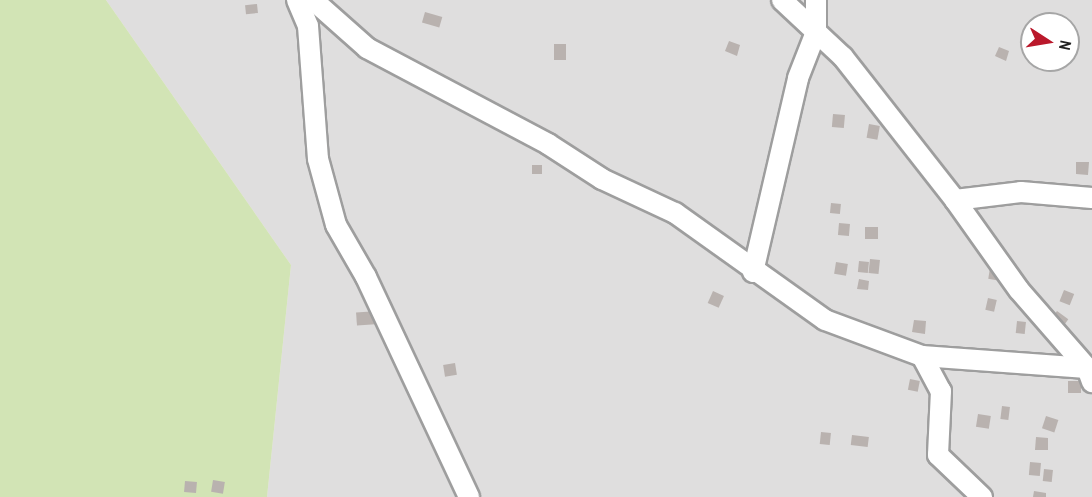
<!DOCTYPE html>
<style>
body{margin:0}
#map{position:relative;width:1092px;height:497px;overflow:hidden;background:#f0ede9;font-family:"Archivo Narrow",sans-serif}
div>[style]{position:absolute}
.residential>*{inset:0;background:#dfdede}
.grass>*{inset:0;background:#d2e4b5}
.building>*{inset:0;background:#b9b2af;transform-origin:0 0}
.roads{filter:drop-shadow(2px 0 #9e9e9e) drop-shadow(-2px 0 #9e9e9e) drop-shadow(0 2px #9e9e9e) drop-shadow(0 -2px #9e9e9e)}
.street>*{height:20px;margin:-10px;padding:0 10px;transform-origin:10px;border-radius:10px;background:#fff}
span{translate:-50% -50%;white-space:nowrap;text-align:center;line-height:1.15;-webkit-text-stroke:4.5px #fff;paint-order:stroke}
.north{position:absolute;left:1020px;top:12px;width:60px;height:60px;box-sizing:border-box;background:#fff;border:2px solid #a6a6a6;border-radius:50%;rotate:102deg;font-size:16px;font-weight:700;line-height:24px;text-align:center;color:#212121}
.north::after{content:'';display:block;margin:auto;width:21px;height:27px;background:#ba182b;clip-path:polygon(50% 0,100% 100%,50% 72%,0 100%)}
</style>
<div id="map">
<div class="residential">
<i style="clip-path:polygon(evenodd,106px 0,1092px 0,1092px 497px,267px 497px,291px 265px,106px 0,1032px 24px,1068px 24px,1068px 60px,1032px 60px,1032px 24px)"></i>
</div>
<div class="grass">
<i style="clip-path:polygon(0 0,106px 0,291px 265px,267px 497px,0 497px)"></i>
</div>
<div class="building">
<i style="left:257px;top:4px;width:9px;height:12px;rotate:84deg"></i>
<i style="left:425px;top:12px;width:18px;height:11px;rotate:16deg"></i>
<i style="clip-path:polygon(729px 41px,740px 45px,737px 56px,725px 51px)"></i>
<i style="left:554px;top:44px;width:12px;height:16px"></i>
<i style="clip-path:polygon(999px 47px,1009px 51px,1006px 61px,995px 56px)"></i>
<i style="left:833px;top:114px;width:12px;height:13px;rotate:5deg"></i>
<i style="left:869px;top:124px;width:11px;height:14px;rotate:10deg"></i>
<i style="clip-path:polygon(1076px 162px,1089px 162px,1088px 175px,1076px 174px)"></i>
<i style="left:532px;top:165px;width:10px;height:9px"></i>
<i style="left:831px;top:203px;width:10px;height:10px;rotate:6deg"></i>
<i style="left:839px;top:223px;width:11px;height:12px;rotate:5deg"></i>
<i style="left:865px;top:227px;width:13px;height:12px"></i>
<i style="left:870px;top:259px;width:10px;height:14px;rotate:6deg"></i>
<i style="left:859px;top:261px;width:10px;height:11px;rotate:6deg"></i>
<i style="left:836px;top:262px;width:12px;height:12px;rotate:9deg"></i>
<i style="left:990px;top:268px;width:13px;height:11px;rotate:9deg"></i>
<i style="clip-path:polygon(859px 279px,869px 281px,868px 290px,857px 289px)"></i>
<i style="left:1064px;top:290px;width:11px;height:12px;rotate:22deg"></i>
<i style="left:713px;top:291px;width:12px;height:13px;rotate:24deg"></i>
<i style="left:988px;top:298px;width:9px;height:12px;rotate:13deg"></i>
<i style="left:378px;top:311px;width:13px;height:22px;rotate:86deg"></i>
<i style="left:1057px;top:311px;width:14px;height:13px;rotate:36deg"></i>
<i style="clip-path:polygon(914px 320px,926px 321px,925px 334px,912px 332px)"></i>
<i style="left:1017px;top:321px;width:9px;height:12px;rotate:6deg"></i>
<i style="left:455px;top:363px;width:12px;height:12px;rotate:81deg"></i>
<i style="left:910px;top:379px;width:10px;height:11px;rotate:11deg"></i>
<i style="left:1081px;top:381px;width:12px;height:13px;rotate:90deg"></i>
<i style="left:1002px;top:406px;width:8px;height:13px;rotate:7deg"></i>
<i style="left:978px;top:414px;width:13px;height:13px;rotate:9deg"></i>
<i style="left:1046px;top:416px;width:13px;height:13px;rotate:18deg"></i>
<i style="left:821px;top:432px;width:10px;height:12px;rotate:6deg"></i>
<i style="left:852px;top:435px;width:17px;height:10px;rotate:7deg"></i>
<i style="clip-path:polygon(1036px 437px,1048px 438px,1048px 450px,1035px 450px)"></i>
<i style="left:1030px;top:462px;width:11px;height:13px;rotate:5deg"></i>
<i style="left:1044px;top:469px;width:9px;height:12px;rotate:6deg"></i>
<i style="left:213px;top:480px;width:12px;height:12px;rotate:9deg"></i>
<i style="left:185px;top:481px;width:12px;height:11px;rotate:5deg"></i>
<i style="clip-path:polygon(1034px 491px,1046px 493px,1046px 497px,1033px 497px)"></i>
</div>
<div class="roads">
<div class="street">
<i style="left:297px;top:0;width:28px;rotate:67deg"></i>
<i style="left:308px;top:26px;width:133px;rotate:85.7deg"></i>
<i style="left:318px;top:159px;width:68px;rotate:74.7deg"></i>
<i style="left:336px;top:225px;width:60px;rotate:60deg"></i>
<i style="left:366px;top:277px;width:243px;rotate:64.9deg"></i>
<i style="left:313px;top:0;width:72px;rotate:41.6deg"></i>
<i style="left:367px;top:48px;width:205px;rotate:27.9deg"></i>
<i style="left:548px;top:144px;width:64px;rotate:32.9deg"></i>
<i style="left:602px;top:179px;width:81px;rotate:25deg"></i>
<i style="left:675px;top:213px;width:184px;rotate:35.5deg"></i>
<i style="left:825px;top:320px;width:103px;rotate:20.4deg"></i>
<i style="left:922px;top:356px;width:165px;rotate:4.2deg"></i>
<i style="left:782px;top:0;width:83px;rotate:43.1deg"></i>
<i style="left:843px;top:57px;width:182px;rotate:51.9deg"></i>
<i style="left:955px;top:200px;width:110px;rotate:54.6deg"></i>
<i style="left:1019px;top:290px;width:103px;rotate:48.9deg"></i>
<i style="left:1087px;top:368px;width:15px;rotate:70deg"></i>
<i style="left:955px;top:200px;width:66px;rotate:-6.9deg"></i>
<i style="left:1021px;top:192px;width:71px;rotate:4.8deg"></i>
<i style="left:753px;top:272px;width:199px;rotate:-76.9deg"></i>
<i style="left:798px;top:78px;width:49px;rotate:-68.6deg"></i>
<i style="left:816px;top:32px;width:32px;rotate:-90deg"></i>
<i style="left:922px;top:356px;width:40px;rotate:62deg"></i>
<i style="left:941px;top:391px;width:64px;rotate:92.7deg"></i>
<i style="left:938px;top:455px;width:61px;rotate:43.7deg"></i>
</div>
</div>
<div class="north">N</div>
</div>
